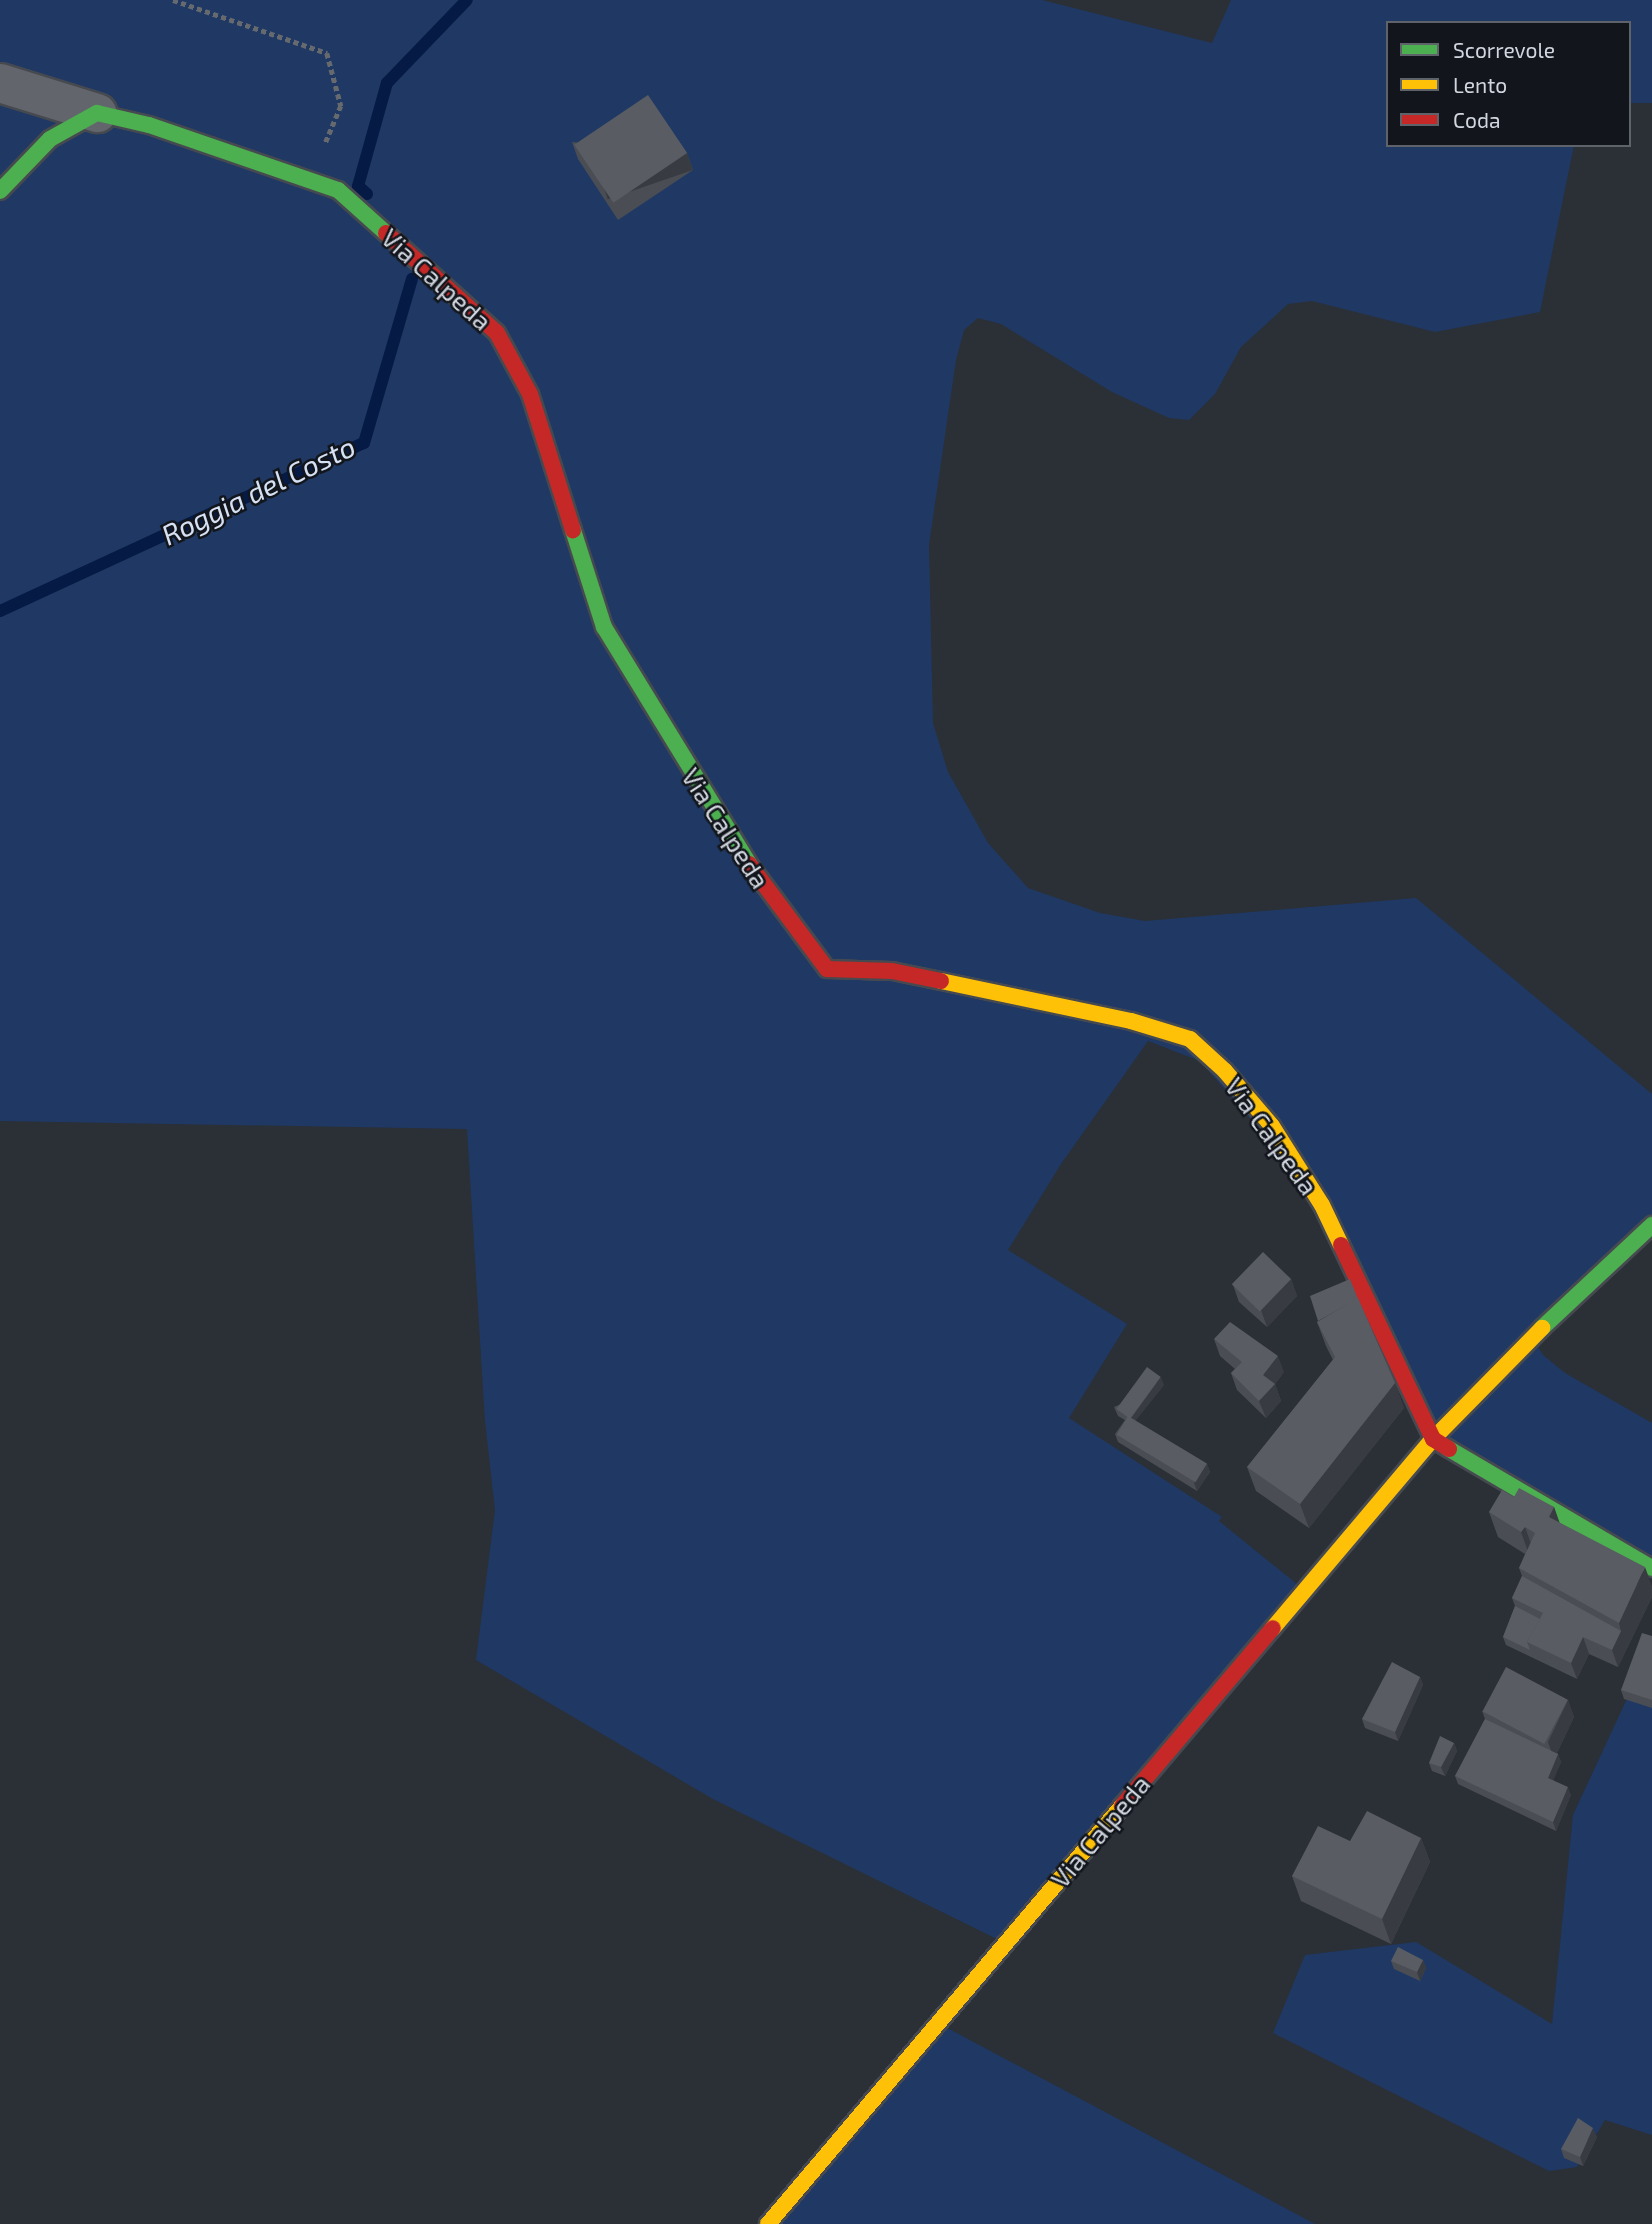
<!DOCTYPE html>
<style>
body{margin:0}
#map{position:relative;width:1652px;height:2224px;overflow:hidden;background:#2b2f36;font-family:"Exo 2",sans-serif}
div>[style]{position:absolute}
.green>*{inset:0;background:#1f3964}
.stream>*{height:12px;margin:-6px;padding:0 6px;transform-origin:6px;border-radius:6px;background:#051a45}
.path>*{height:4.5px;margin-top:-2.25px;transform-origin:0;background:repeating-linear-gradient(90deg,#666a6f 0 5px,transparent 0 8.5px)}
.roads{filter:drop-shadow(2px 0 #464a50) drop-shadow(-2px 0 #464a50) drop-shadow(0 2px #464a50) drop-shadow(0 -2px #464a50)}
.street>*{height:38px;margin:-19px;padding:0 19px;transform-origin:19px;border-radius:19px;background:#62666c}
.fast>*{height:16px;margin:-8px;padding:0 8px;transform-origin:8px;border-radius:8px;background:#4caf50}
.slow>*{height:16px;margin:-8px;padding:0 8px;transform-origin:8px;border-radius:8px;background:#ffc107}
.jam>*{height:16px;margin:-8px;padding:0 8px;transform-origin:8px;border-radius:8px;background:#c62828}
.wall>*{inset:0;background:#4a4d54}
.shaded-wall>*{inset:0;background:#383b41;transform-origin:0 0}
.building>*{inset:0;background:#595c62;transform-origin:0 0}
span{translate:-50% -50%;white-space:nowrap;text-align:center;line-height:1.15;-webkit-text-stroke:5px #12161c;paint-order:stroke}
.street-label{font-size:26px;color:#d1d6df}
.water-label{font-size:28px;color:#d6e1f4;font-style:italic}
.legend{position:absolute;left:1386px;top:21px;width:245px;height:126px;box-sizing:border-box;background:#12161c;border:2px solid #5e636a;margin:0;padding:9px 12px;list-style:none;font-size:21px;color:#d1d6df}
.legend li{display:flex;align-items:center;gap:14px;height:35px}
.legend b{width:35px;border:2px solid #5e636a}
</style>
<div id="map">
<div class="green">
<i style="clip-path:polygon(0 0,1042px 0,1212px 43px,1231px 0,1652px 0,1652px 103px,1629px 103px,1629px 23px,1388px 23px,1388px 145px,1574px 145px,1540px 312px,1435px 332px,1312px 301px,1288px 304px,1241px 347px,1215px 394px,1189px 420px,1169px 418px,1112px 392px,1001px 324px,978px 318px,964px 330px,956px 360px,929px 545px,933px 723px,948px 772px,988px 843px,1028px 888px,1100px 913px,1145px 921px,1416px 898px,1652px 1094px,1652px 1227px,1532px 1337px,1543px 1355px,1565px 1373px,1652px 1423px,1652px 1579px,1435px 1439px,1288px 1162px,1200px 1061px,1148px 1041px,1061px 1164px,1008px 1250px,1127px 1324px,1069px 1418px,1222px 1517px,1219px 1521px,1308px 1593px,1003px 1942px,713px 1799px,476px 1660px,495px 1510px,485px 1421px,467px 1129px,0 1121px)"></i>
<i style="clip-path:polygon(1652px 1645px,1652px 2135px,1605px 2120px,1577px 2167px,1549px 2171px,1273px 2033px,1305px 1955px,1416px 1942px,1552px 2024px,1573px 1815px)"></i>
<i style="clip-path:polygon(938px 2023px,1315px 2224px,771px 2224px)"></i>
</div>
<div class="stream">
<i style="left:367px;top:194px;width:12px;rotate:-138deg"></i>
<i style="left:358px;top:186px;width:107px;rotate:-74.3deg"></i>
<i style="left:387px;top:83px;width:115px;rotate:-46.1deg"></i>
<i style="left:0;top:611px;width:401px;rotate:-24.8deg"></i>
<i style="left:364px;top:443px;width:171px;rotate:-73.7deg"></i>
</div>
<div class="path">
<i style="left:173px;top:0;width:163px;rotate:19deg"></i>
<i style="left:327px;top:53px;width:55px;rotate:75.2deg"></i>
<i style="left:341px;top:106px;width:41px;rotate:112.8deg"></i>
</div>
<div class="roads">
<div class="street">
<i style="left:0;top:83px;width:102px;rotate:17.2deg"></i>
</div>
<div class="fast">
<i style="left:0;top:191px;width:72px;rotate:-46.1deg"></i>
<i style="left:50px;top:139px;width:54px;rotate:-29deg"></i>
<i style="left:97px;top:113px;width:53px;rotate:13deg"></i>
<i style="left:149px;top:125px;width:200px;rotate:19deg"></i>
<i style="left:338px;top:190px;width:64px;rotate:41.9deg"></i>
<i style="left:573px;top:530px;width:102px;rotate:72.3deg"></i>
<i style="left:604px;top:627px;width:278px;rotate:58.5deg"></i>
<i style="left:1542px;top:1328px;width:151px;rotate:-43.1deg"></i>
<i style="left:1449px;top:1449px;width:235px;rotate:30.4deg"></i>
</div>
<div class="slow">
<i style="left:941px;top:981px;width:194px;rotate:11.9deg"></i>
<i style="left:1131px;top:1021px;width:62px;rotate:17deg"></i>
<i style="left:1190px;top:1039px;width:47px;rotate:42.4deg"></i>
<i style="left:1225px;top:1071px;width:72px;rotate:49.5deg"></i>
<i style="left:1272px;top:1126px;width:93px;rotate:57.7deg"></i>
<i style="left:1322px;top:1205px;width:44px;rotate:64.6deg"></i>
<i style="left:1273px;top:1628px;width:248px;rotate:-49.8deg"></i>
<i style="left:1433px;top:1439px;width:156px;rotate:-45.5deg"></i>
<i style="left:768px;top:2224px;width:548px;rotate:-49.74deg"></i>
</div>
<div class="jam">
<i style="left:386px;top:233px;width:149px;rotate:42deg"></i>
<i style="left:497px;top:333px;width:69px;rotate:61.6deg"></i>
<i style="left:530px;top:394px;width:143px;rotate:72.5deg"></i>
<i style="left:749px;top:864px;width:131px;rotate:53.4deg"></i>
<i style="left:827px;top:969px;width:65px;rotate:1.8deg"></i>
<i style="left:892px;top:971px;width:50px;rotate:11.5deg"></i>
<i style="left:1341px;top:1245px;width:215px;rotate:64.6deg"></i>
<i style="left:1433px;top:1439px;width:19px;rotate:32deg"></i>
<i style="left:1122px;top:1806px;width:233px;rotate:-49.7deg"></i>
</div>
</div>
<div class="wall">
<i style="clip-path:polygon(572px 142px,687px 153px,693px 170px,618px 220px,578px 159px)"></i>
<i style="clip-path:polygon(1291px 1279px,1297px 1296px,1267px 1327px,1239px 1302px,1233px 1285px)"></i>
<i style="clip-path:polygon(1358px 1299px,1395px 1383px,1404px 1408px,1309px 1528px,1256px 1491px,1247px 1467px,1333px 1360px,1326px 1346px,1317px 1322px)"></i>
<i style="clip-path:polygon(1214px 1339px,1284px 1372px,1275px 1384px,1281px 1401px,1266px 1418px,1237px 1390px,1231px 1373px,1235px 1369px,1220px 1356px)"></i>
<i style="clip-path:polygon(1164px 1385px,1135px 1421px,1207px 1464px,1210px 1472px,1197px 1491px,1118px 1442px,1115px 1434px,1125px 1420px,1118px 1416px,1114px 1407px)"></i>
<i style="clip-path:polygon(1514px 1497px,1554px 1507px,1559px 1523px,1652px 1597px,1618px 1667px,1589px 1654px,1577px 1679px,1506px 1645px,1503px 1637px,1515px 1606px,1512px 1598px,1522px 1576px,1519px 1568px,1525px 1554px,1498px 1537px,1489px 1512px)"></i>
<i style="clip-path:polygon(1652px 1636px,1652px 1708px,1624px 1699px,1621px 1690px)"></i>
<i style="clip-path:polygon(1420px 1677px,1423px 1685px,1398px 1741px,1365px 1728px,1362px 1719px)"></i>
<i style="clip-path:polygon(1568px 1700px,1574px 1717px,1557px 1753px,1558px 1754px,1561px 1762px,1553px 1780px,1571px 1795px,1556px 1831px,1458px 1784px,1455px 1776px,1485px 1719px,1482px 1711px)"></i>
<i style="clip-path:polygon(1454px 1743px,1457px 1751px,1445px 1776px,1432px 1771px,1429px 1763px)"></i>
<i style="clip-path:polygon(1421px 1838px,1430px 1862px,1391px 1944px,1301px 1901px,1292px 1876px)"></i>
<i style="clip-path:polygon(1423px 1960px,1426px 1968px,1420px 1981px,1394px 1969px,1391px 1961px)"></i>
<i style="clip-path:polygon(1597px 2137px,1583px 2166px,1564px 2158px,1561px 2149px)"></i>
</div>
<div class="shaded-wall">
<i style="left:687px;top:153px;width:18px;height:90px;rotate:71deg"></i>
<i style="clip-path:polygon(1291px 1279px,1297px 1296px,1267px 1327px,1261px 1310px)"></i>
<i style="clip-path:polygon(1278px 1356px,1284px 1372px,1275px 1384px,1281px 1401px,1266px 1418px,1259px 1401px,1263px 1375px)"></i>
<i style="clip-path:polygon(1161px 1377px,1164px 1385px,1132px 1425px,1129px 1417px)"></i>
<i style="clip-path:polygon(1395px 1383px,1404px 1408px,1309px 1528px,1300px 1504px)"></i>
<i style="clip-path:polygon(1207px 1464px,1210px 1472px,1197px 1491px,1194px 1483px)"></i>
<i style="clip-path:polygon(1554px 1507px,1563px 1532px,1549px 1517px)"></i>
<i style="clip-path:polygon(1525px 1527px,1534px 1552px,1530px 1557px,1521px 1532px)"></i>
<i style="clip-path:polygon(1645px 1567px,1652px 1586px,1652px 1597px,1618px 1667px,1612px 1650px,1621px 1631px,1619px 1623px)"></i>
<i style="clip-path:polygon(1583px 1637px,1589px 1654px,1577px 1679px,1571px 1663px)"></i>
<i style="clip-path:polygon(1420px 1677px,1423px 1685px,1398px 1741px,1395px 1732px)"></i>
<i style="clip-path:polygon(1568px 1700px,1574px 1717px,1554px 1759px,1548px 1742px)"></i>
<i style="clip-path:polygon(1454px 1743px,1457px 1751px,1445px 1776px,1441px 1767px)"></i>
<i style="clip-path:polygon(1558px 1754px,1561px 1762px,1551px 1786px,1548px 1778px)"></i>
<i style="clip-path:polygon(1568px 1787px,1571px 1795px,1556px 1831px,1553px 1822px)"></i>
<i style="clip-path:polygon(1421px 1838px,1430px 1862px,1391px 1944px,1382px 1919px)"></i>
<i style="clip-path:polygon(1423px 1960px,1426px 1968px,1420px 1981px,1417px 1972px)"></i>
<i style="clip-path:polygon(1593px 2128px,1597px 2137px,1583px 2166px,1580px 2157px)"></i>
</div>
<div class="building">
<i style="left:648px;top:95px;width:70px;height:89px;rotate:56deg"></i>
<i style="left:1263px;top:1252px;width:39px;height:45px;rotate:44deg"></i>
<i style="clip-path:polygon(1350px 1279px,1358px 1299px,1318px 1321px,1310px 1296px)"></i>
<i style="clip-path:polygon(1358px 1298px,1395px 1383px,1300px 1504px,1247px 1467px,1335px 1357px,1317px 1322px)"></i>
<i style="clip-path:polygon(1230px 1322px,1278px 1356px,1263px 1375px,1275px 1384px,1259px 1401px,1231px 1373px,1242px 1362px,1214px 1339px)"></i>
<i style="left:1147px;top:1367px;width:17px;height:52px;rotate:36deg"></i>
<i style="left:1128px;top:1416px;width:92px;height:22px;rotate:31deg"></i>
<i style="clip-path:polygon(1519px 1488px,1554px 1507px,1549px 1517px,1645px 1567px,1619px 1623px,1519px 1568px,1535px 1533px,1525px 1527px,1521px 1532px,1489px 1512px,1502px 1490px,1514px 1497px)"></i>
<i style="clip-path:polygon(1522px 1576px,1621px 1631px,1612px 1650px,1583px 1637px,1571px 1663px,1527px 1642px,1543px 1613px,1512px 1598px)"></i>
<i style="clip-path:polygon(1515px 1606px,1540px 1619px,1527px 1642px,1530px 1650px,1503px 1637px)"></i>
<i style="clip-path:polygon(1642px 1633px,1652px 1636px,1652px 1700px,1621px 1690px)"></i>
<i style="clip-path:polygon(1392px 1662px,1420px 1677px,1395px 1732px,1362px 1719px)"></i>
<i style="left:1506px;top:1667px;width:70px;height:50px;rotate:28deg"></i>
<i style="clip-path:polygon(1485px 1719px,1558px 1754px,1548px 1778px,1568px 1787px,1553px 1822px,1455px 1776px)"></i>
<i style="clip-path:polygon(1440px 1736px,1454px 1743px,1441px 1767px,1429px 1763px)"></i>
<i style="clip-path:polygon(1367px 1811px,1421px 1838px,1382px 1919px,1292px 1876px,1318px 1826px,1350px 1841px)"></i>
<i style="clip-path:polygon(1398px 1947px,1423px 1960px,1417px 1972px,1391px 1961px)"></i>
<i style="clip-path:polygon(1578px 2118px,1593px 2128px,1580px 2157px,1561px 2149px)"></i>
</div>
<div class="street-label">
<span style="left:437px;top:279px;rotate:42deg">Via Calpeda</span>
<span style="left:726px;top:828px;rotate:57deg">Via Calpeda</span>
<span style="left:1272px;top:1136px;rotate:54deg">Via Calpeda</span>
<span style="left:1100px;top:1831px;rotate:-50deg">Via Calpeda</span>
</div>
<div class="water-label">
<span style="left:258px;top:490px;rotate:-26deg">Roggia del Costo</span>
</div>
<ul class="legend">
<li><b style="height:9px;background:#4caf50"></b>Scorrevole</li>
<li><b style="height:9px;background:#ffc107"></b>Lento</li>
<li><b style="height:9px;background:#c62828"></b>Coda</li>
</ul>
</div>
